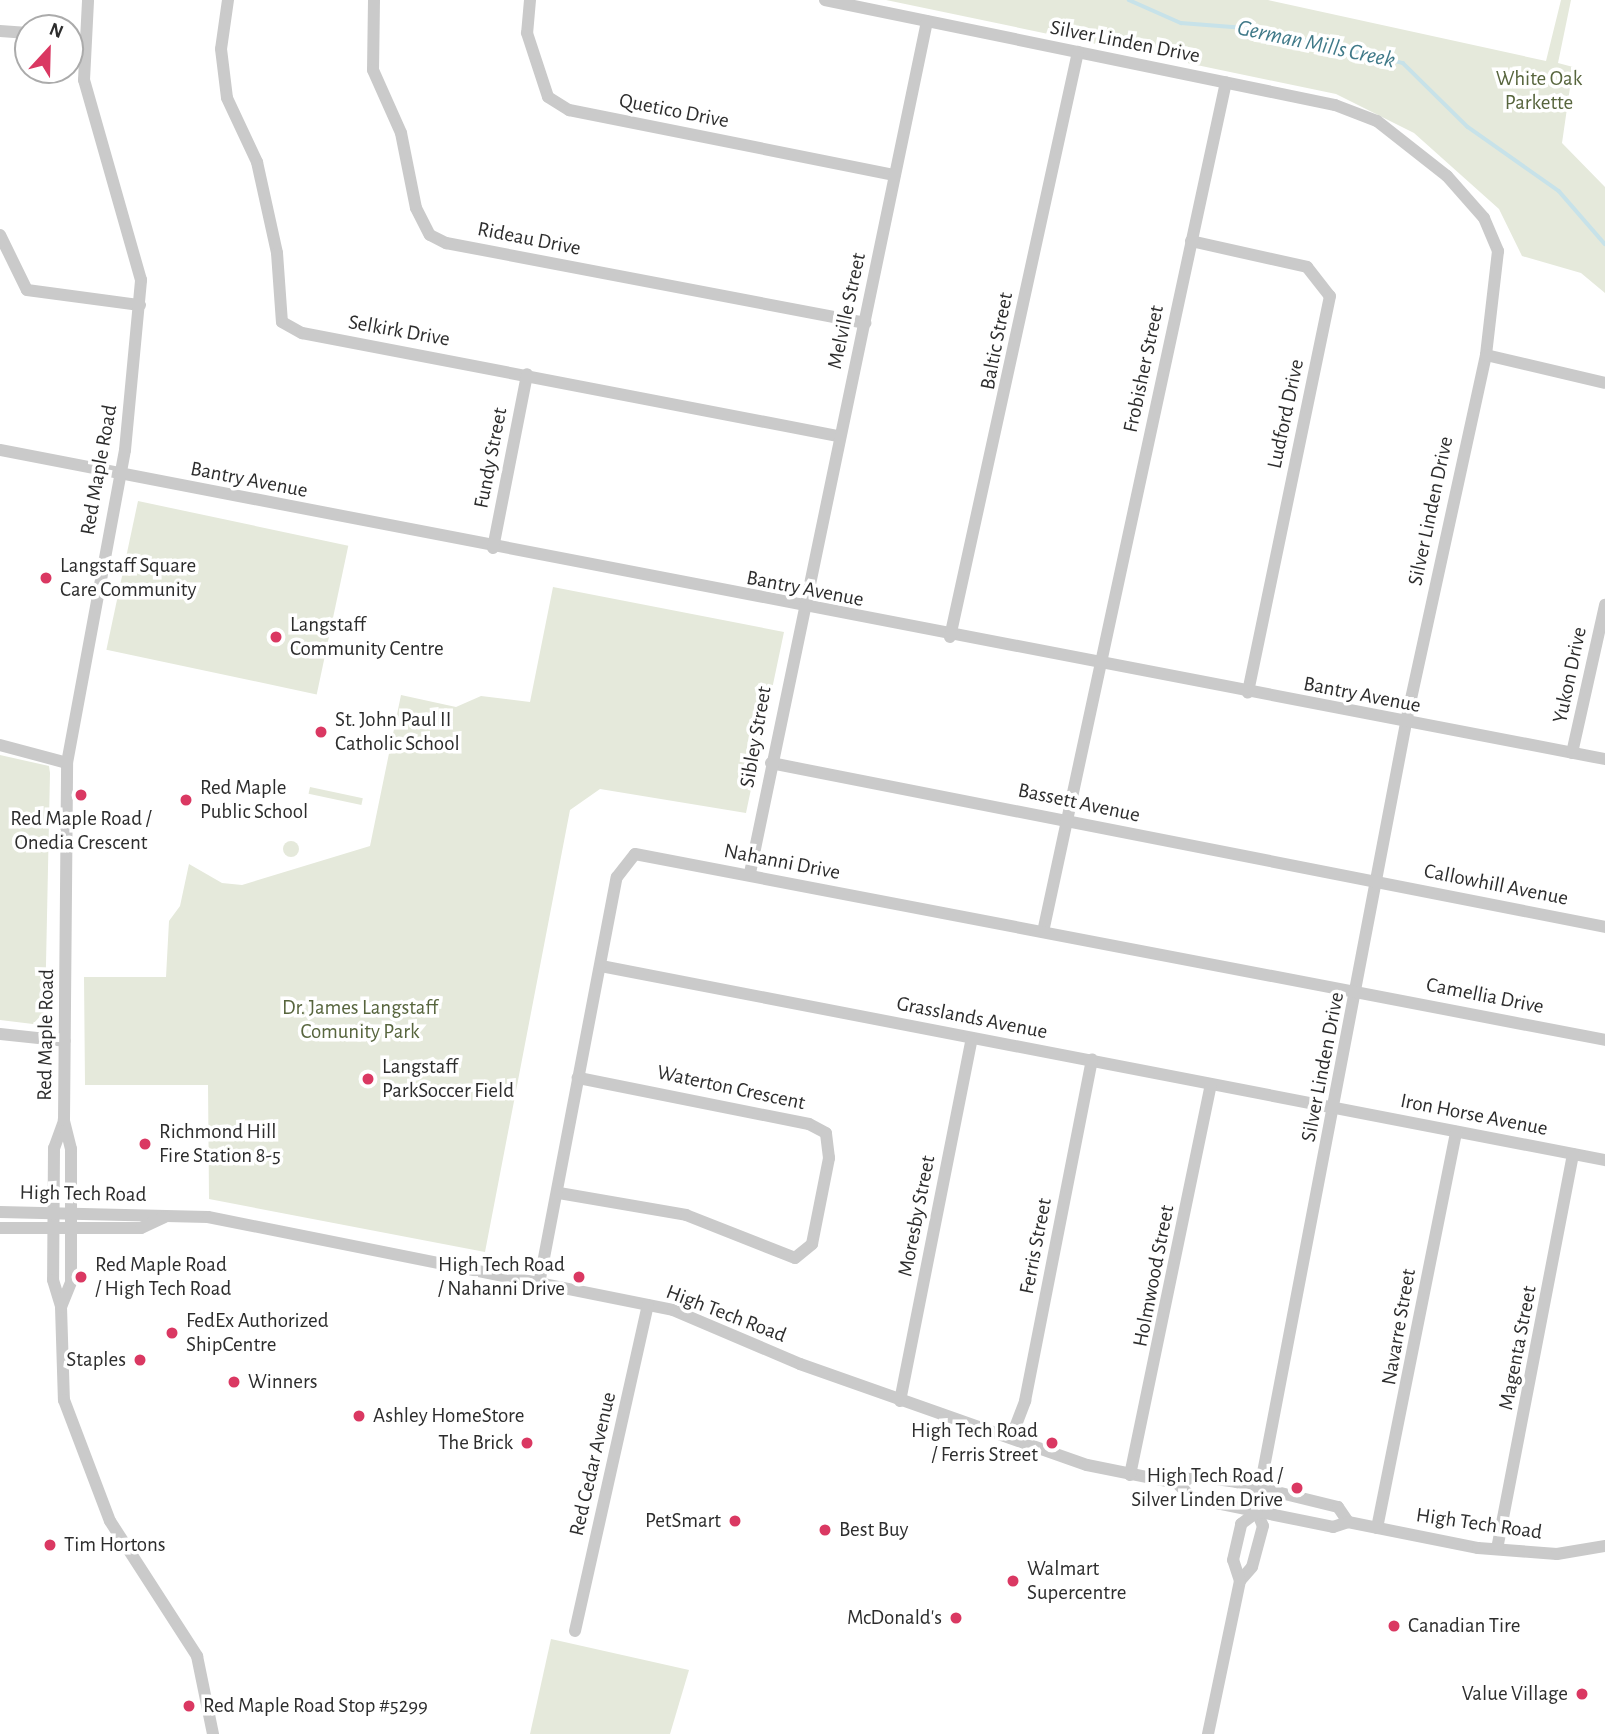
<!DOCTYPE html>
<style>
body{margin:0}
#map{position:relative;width:1605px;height:1734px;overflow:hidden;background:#fff;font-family:"Alegreya Sans",sans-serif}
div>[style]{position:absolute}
.green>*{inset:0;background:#e5e9db;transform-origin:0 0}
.round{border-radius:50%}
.stream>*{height:3.5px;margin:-1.75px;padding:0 1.75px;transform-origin:1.75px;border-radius:1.75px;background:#c7e2e9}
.minor>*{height:12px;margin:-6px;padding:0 6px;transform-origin:6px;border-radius:6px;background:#cacaca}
.dots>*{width:19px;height:19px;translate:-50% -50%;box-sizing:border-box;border:4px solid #fff;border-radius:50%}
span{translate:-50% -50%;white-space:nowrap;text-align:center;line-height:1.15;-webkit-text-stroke:7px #fff;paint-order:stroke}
.street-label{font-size:21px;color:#2d2d2d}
.park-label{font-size:21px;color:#57653d}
.poi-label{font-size:21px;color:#2d2d2d}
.left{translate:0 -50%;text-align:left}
.right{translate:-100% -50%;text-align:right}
.water-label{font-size:23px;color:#407a89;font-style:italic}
.north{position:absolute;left:14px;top:14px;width:70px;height:70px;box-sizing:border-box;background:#fff;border:2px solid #ababab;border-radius:50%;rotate:22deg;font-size:19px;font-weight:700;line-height:28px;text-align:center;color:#2d2d2d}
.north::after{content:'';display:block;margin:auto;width:24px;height:32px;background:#da3862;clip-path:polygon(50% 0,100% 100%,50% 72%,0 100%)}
</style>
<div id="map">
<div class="green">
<i style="clip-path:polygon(886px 0,1268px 0,1546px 61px,1561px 0,1571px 0,1558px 63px,1573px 67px,1562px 143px,1605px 187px,1605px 293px,1581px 273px,1522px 256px,1499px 209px,1414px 133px,1336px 94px)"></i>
<i style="left:138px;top:501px;width:215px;height:152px;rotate:12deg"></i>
<i style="clip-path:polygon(553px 587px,784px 632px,746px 813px,600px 789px,570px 810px,485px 1252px,209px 1199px,208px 1085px,85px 1085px,84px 977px,166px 977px,169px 921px,180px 906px,189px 864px,222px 883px,242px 885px,370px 846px,401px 695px,456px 707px,481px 696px,530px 702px)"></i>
<i style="clip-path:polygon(0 755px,49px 766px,50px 773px,45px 1011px,33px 1024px,0 1020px)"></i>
<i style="left:310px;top:787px;width:54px;height:7px;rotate:12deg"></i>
<i class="round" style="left:283px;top:841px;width:16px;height:16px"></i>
<i style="clip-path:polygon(551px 1639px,689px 1670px,670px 1734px,530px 1734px)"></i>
</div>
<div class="stream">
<i style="left:1129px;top:0;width:57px;rotate:23.9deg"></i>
<i style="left:1181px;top:23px;width:77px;rotate:4.5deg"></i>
<i style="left:1258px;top:29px;width:149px;rotate:13.2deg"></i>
<i style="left:1403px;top:63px;width:91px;rotate:44.6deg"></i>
<i style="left:1468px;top:127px;width:111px;rotate:35.1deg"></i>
<i style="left:1559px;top:191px;width:70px;rotate:49deg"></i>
</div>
<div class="minor">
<i style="left:228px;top:0;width:49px;rotate:98.1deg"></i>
<i style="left:221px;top:49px;width:49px;rotate:83deg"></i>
<i style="left:227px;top:98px;width:71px;rotate:64.9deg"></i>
<i style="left:257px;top:162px;width:93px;rotate:77.6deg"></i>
<i style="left:277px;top:253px;width:69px;rotate:85.9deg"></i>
<i style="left:282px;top:322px;width:23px;rotate:29deg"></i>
<i style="left:302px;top:333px;width:546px;rotate:10.88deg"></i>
<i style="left:374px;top:0;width:70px;rotate:90.8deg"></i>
<i style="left:373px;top:70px;width:69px;rotate:66deg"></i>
<i style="left:401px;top:133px;width:76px;rotate:78.7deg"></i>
<i style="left:416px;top:208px;width:30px;rotate:63deg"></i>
<i style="left:430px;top:235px;width:18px;rotate:27deg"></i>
<i style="left:446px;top:243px;width:427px;rotate:10.8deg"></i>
<i style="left:530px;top:0;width:33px;rotate:95deg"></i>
<i style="left:527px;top:33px;width:67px;rotate:71.8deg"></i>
<i style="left:548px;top:97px;width:25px;rotate:32deg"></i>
<i style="left:569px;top:110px;width:332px;rotate:11.3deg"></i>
<i style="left:825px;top:0;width:521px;rotate:11.63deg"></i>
<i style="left:1335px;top:105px;width:45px;rotate:20.9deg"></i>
<i style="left:1377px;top:121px;width:89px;rotate:38.2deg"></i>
<i style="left:1447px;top:176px;width:56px;rotate:48.6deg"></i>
<i style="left:1484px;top:218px;width:36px;rotate:67deg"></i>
<i style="left:1498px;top:251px;width:105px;rotate:96.6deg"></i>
<i style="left:1486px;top:355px;width:377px;rotate:102.3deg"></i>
<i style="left:1406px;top:723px;width:779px;rotate:100.8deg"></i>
<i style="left:1260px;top:1488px;width:24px;rotate:97deg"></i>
<i style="left:1257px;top:1512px;width:15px;rotate:67deg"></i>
<i style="left:1263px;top:1526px;width:42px;rotate:105deg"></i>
<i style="left:1252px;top:1567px;width:18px;rotate:131deg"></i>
<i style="left:0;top:31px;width:28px;rotate:4deg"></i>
<i style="left:0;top:235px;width:61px;rotate:63.9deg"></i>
<i style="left:27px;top:290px;width:114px;rotate:7.6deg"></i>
<i style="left:1191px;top:241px;width:119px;rotate:12.6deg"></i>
<i style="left:1307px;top:267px;width:37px;rotate:52deg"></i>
<i style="left:1330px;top:296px;width:405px;rotate:101.7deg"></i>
<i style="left:1486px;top:355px;width:122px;rotate:13.2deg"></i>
<i style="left:0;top:450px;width:1634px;rotate:10.9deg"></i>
<i style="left:493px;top:548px;width:177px;rotate:-78.9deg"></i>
<i style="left:950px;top:637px;width:599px;rotate:-77.66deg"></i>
<i style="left:0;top:745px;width:69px;rotate:15deg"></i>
<i style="left:1572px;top:753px;width:152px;rotate:-77.4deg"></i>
<i style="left:771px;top:763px;width:850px;rotate:11.12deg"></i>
<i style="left:750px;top:873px;width:870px;rotate:-78.26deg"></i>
<i style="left:1043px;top:932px;width:869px;rotate:-77.85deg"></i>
<i style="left:601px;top:966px;width:1023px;rotate:10.94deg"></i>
<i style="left:0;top:1034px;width:65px;rotate:6.1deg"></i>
<i style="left:64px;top:1121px;width:29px;rotate:110deg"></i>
<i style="left:54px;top:1148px;width:132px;rotate:90.4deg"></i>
<i style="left:53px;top:1280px;width:28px;rotate:73deg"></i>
<i style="left:61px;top:1307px;width:93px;rotate:88.2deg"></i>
<i style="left:64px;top:1400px;width:129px;rotate:69.2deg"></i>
<i style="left:110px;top:1521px;width:161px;rotate:57.2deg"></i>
<i style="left:197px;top:1656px;width:80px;rotate:78.4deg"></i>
<i style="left:559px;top:1193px;width:129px;rotate:9.8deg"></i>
<i style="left:686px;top:1215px;width:117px;rotate:21.5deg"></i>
<i style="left:795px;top:1258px;width:22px;rotate:-39deg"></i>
<i style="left:812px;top:1244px;width:88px;rotate:-78.8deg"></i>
<i style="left:829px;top:1158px;width:25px;rotate:-97deg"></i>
<i style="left:826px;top:1133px;width:19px;rotate:-152deg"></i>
<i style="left:809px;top:1124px;width:236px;rotate:-168.7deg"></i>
<i style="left:0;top:1212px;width:208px;rotate:1.4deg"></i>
<i style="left:208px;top:1217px;width:474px;rotate:11.3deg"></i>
<i style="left:673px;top:1310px;width:138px;rotate:23deg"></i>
<i style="left:800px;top:1364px;width:304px;rotate:19.4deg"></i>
<i style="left:1087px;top:1465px;width:92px;rotate:11.3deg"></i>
<i style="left:1177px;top:1483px;width:20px;rotate:-20deg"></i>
<i style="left:1196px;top:1476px;width:40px;rotate:8.5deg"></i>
<i style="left:1236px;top:1482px;width:105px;rotate:13.8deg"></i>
<i style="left:1338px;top:1507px;width:18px;rotate:56deg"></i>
<i style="left:0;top:1228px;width:141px"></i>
<i style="left:141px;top:1228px;width:26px;rotate:-25deg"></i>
<i style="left:539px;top:1284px;width:414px;rotate:-79.2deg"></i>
<i style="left:617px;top:877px;width:29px;rotate:-52deg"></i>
<i style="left:635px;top:854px;width:988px;rotate:10.85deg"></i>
<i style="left:61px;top:1307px;width:27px;rotate:-68deg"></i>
<i style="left:71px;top:1282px;width:133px;rotate:-90deg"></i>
<i style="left:71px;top:1149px;width:30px;rotate:-104deg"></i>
<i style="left:64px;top:1120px;width:357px;rotate:-89.5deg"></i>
<i style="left:67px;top:763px;width:318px;rotate:-79.5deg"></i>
<i style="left:125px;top:450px;width:171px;rotate:-84.6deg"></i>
<i style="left:141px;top:280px;width:208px;rotate:-105.9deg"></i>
<i style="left:84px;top:80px;width:80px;rotate:-87.1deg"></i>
<i style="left:900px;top:1401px;width:369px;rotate:-78.8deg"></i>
<i style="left:1011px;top:1438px;width:40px;rotate:-69deg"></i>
<i style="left:1025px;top:1401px;width:348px;rotate:-78.9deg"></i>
<i style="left:1130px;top:1475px;width:399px;rotate:-78.3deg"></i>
<i style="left:1177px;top:1483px;width:21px;rotate:45deg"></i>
<i style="left:1192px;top:1498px;width:144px;rotate:11.6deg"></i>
<i style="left:1333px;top:1527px;width:16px;rotate:-18deg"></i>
<i style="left:1348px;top:1522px;width:133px;rotate:11.3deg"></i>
<i style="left:1478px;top:1548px;width:79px;rotate:4.3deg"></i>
<i style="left:1557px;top:1554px;width:49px;rotate:-9.5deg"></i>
<i style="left:1377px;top:1528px;width:404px;rotate:-78.7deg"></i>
<i style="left:1497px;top:1549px;width:402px;rotate:-79.1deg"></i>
<i style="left:575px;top:1631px;width:334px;rotate:-77.4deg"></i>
<i style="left:1208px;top:1734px;width:156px;rotate:-78.2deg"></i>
<i style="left:1240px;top:1581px;width:22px;rotate:-108deg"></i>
<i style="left:1233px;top:1560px;width:37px;rotate:-77deg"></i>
<i style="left:1241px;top:1524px;width:20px;rotate:-37deg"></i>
</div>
<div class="dots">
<i style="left:46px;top:578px;background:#da3862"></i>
<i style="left:276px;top:637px;background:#da3862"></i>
<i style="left:321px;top:732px;background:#da3862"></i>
<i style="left:81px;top:795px;background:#da3862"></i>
<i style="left:186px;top:800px;background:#da3862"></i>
<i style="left:368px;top:1079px;background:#da3862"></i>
<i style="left:145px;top:1144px;background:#da3862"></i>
<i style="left:81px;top:1277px;background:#da3862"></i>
<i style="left:579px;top:1277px;background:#da3862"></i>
<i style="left:172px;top:1333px;background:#da3862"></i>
<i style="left:140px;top:1360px;background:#da3862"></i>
<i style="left:234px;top:1382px;background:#da3862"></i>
<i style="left:359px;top:1416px;background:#da3862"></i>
<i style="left:527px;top:1443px;background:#da3862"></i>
<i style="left:1052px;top:1443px;background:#da3862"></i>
<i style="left:1297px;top:1488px;background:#da3862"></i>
<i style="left:735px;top:1521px;background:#da3862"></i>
<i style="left:825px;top:1530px;background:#da3862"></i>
<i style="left:50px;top:1545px;background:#da3862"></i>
<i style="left:1013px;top:1581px;background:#da3862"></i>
<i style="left:956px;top:1618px;background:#da3862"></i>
<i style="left:1394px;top:1626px;background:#da3862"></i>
<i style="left:1582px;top:1694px;background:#da3862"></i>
<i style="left:189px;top:1706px;background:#da3862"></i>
</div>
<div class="street-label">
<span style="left:1125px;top:42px;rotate:11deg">Silver Linden Drive</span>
<span style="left:674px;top:111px;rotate:11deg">Quetico Drive</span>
<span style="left:529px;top:239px;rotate:11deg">Rideau Drive</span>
<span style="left:847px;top:311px;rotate:-78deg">Melville Street</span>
<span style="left:399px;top:331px;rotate:10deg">Selkirk Drive</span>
<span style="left:997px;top:341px;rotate:-79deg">Baltic Street</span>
<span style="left:1144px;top:369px;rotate:-78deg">Frobisher Street</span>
<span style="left:1286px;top:414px;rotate:-78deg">Ludford Drive</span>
<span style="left:491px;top:458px;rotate:-79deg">Fundy Street</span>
<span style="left:99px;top:470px;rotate:-80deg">Red Maple Road</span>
<span style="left:249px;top:480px;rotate:11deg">Bantry Avenue</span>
<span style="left:1431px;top:511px;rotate:-78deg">Silver Linden Drive</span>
<span style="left:805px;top:589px;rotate:11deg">Bantry Avenue</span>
<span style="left:1570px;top:675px;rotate:-78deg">Yukon Drive</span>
<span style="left:1362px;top:695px;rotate:11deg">Bantry Avenue</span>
<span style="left:756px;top:737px;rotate:-80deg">Sibley Street</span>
<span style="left:1079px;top:803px;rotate:12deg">Bassett Avenue</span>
<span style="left:782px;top:862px;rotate:11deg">Nahanni Drive</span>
<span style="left:1496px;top:885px;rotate:11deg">Callowhill Avenue</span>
<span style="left:1485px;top:996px;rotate:11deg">Camellia Drive</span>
<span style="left:972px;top:1018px;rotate:11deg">Grasslands Avenue</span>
<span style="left:46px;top:1035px;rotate:-89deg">Red Maple Road</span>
<span style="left:1323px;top:1067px;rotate:-79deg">Silver Linden Drive</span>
<span style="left:731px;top:1088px;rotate:12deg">Waterton Crescent</span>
<span style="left:1474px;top:1115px;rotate:11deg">Iron Horse Avenue</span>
<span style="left:83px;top:1194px;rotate:1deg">High Tech Road</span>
<span style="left:917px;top:1216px;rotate:-79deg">Moresby Street</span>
<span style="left:1036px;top:1246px;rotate:-79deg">Ferris Street</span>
<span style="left:1154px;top:1276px;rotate:-79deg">Holmwood Street</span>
<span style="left:726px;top:1314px;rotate:21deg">High Tech Road</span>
<span style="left:1399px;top:1327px;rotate:-80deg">Navarre Street</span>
<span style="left:1518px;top:1348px;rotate:-79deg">Magenta Street</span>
<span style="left:593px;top:1464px;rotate:-77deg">Red Cedar Avenue</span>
<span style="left:1479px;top:1524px;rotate:8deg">High Tech Road</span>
</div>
<div class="park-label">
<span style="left:1539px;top:91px">White Oak<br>Parkette</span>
<span style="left:360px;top:1020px">Dr. James Langstaff<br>Comunity Park</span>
</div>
<div class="poi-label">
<span class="left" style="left:60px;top:578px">Langstaff Square<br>Care Community</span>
<span class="left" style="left:290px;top:637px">Langstaff<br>Community Centre</span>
<span class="left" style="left:335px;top:732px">St. John Paul II<br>Catholic School</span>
<span class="left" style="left:200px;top:800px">Red Maple<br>Public School</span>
<span style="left:81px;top:831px">Red Maple Road /<br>Onedia Crescent</span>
<span class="left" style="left:382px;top:1079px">Langstaff<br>ParkSoccer Field</span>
<span class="left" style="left:159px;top:1144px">Richmond Hill<br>Fire Station 8-5</span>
<span class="left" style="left:95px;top:1277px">Red Maple Road<br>/ High Tech Road</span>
<span class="right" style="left:565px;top:1277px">High Tech Road<br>/ Nahanni Drive</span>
<span class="left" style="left:186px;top:1333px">FedEx Authorized<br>ShipCentre</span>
<span class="right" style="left:126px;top:1360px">Staples</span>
<span class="left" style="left:248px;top:1382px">Winners</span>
<span class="left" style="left:373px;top:1416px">Ashley HomeStore</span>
<span class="right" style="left:1038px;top:1443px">High Tech Road<br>/ Ferris Street</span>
<span class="right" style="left:513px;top:1443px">The Brick</span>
<span class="right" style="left:1283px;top:1488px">High Tech Road /<br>Silver Linden Drive</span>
<span class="right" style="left:721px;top:1521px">PetSmart</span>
<span class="left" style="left:839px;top:1530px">Best Buy</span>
<span class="left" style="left:64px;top:1545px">Tim Hortons</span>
<span class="left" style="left:1027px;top:1581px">Walmart<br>Supercentre</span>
<span class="right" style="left:942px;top:1618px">McDonald's</span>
<span class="left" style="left:1408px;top:1626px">Canadian Tire</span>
<span class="right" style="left:1568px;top:1694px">Value Village</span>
<span class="left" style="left:203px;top:1706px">Red Maple Road Stop #5299</span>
</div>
<div class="water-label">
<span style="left:1316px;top:45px;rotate:12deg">German Mills Creek</span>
</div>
<div class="north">N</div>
</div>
